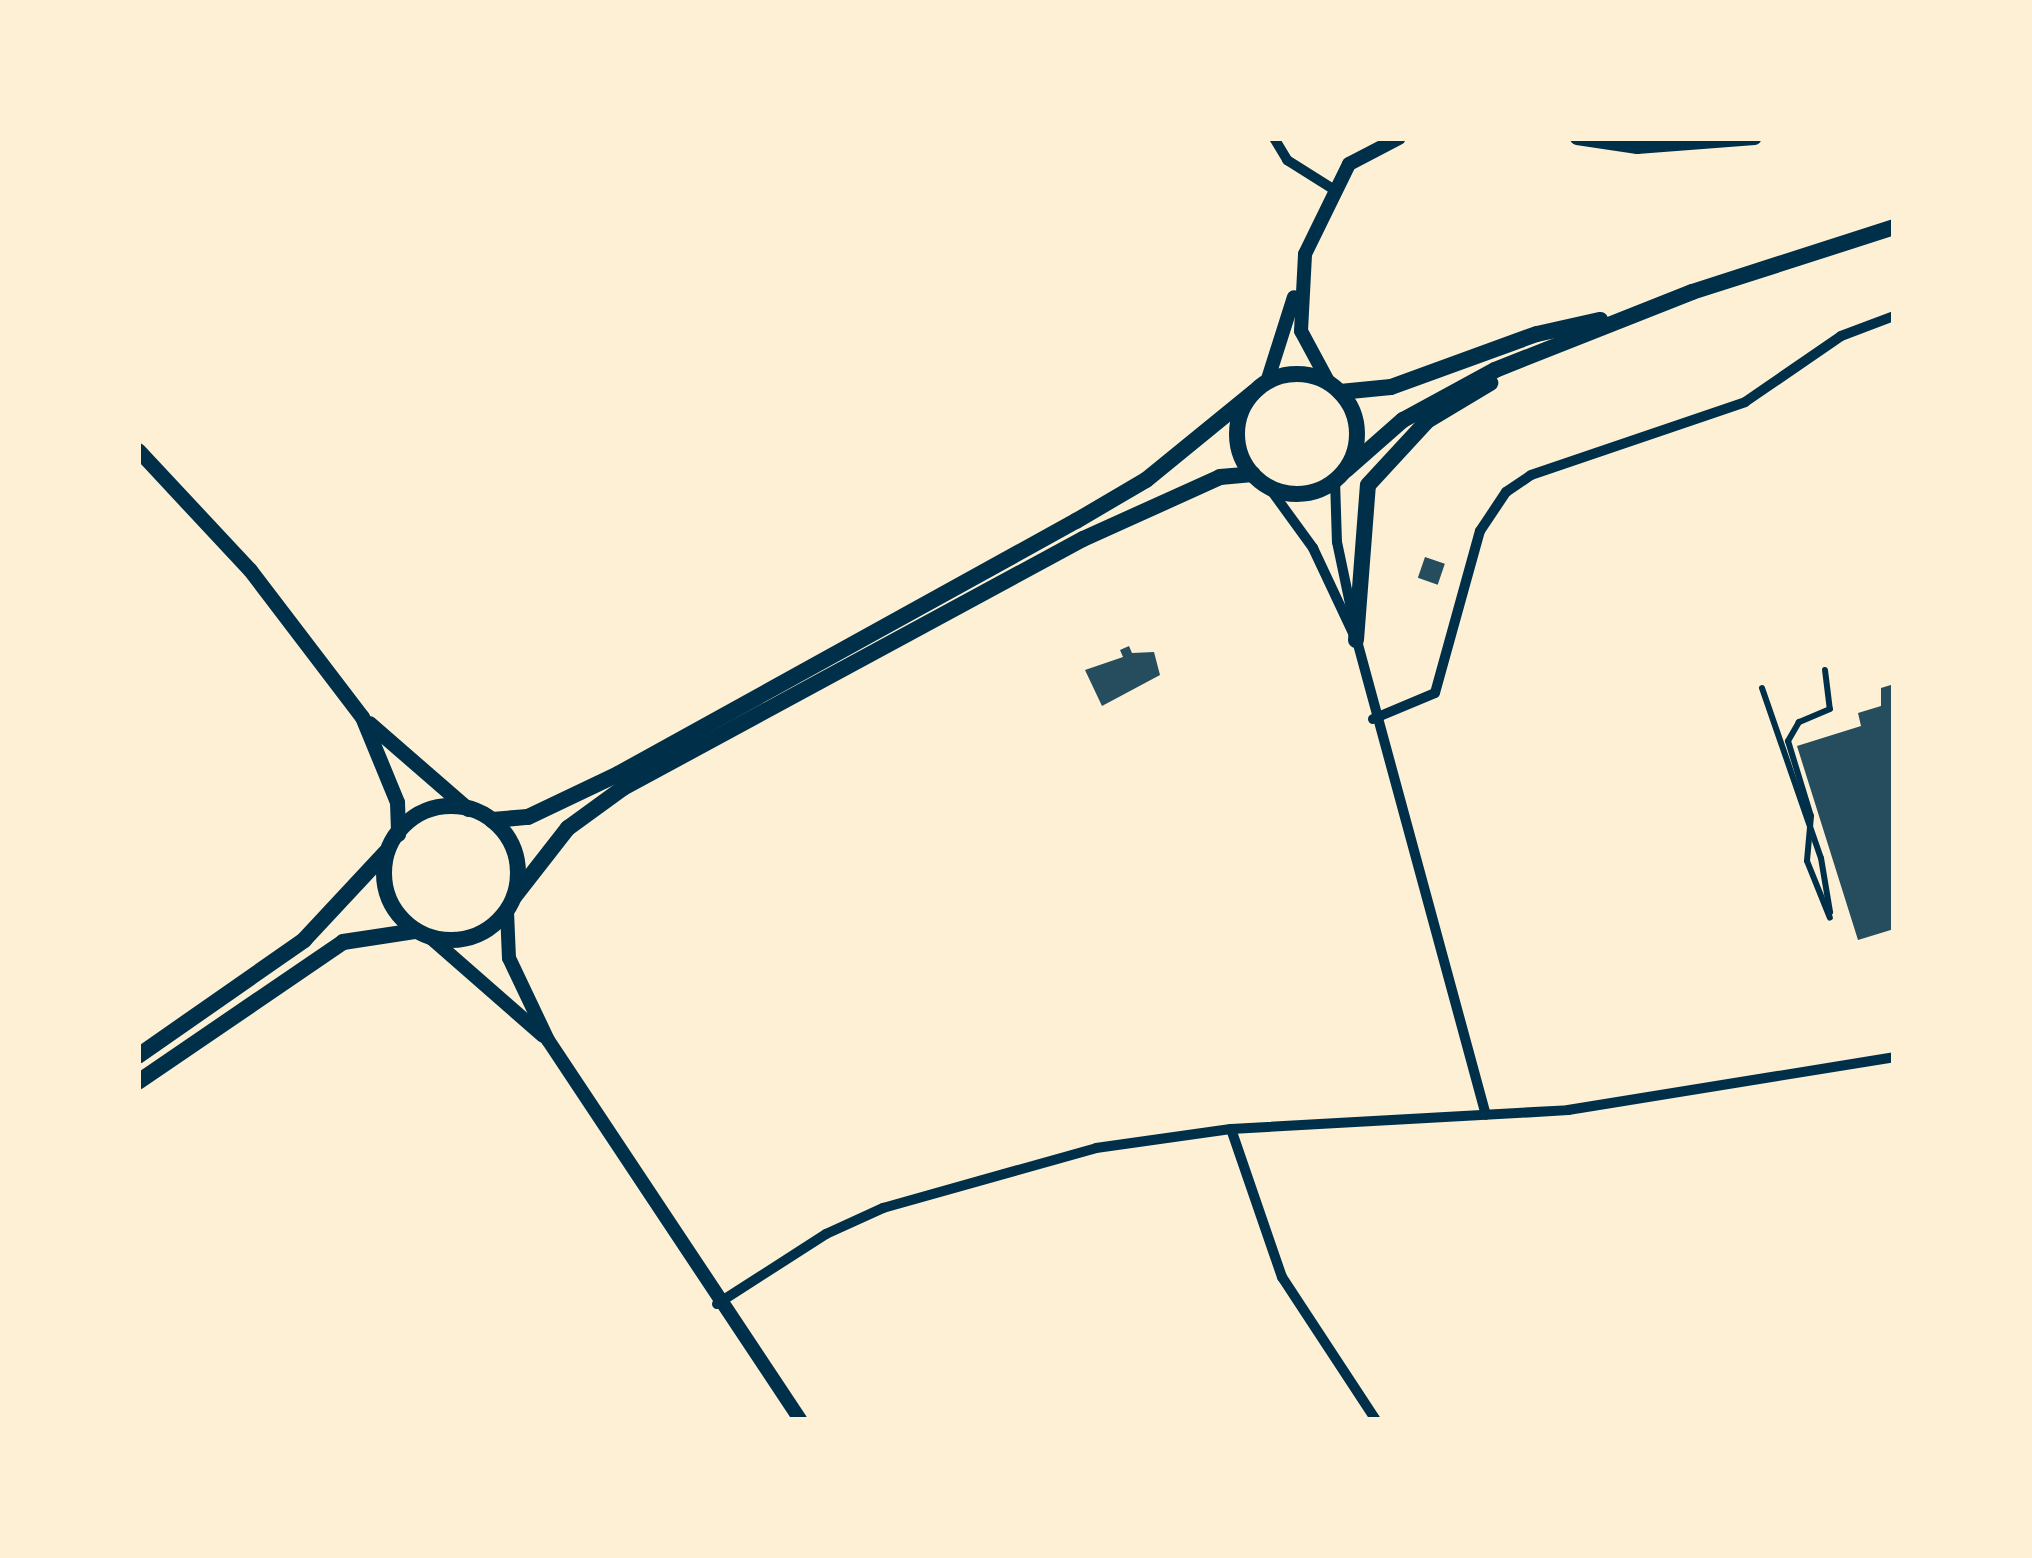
<!DOCTYPE html>
<style>
body{margin:0}
#map{position:relative;width:2032px;height:1558px;overflow:hidden;background:#fdf0d5;font-family:"Noto Sans",sans-serif}
div>[style]{position:absolute}
.building>*{inset:0;background:#264d5e;transform-origin:0 0}
.service>*{height:6px;margin:-3px;padding:0 3px;transform-origin:3px;border-radius:3px;background:#003049}
.minor>*{height:10px;margin:-5px;padding:0 5px;transform-origin:5px;border-radius:5px;background:#003049}
.tertiary>*{height:14px;margin:-7px;padding:0 7px;transform-origin:7px;border-radius:7px;background:#003049}
.secondary>*{height:15px;margin:-7.5px;padding:0 7.5px;transform-origin:7.5px;border-radius:7.5px;background:#003049}
.primary>*{height:16px;margin:-8px;padding:0 8px;transform-origin:8px;border-radius:8px;background:#003049}
.primary>.ring{margin:-8px;padding:0;box-sizing:content-box;background:none;border:16px solid #003049;border-radius:50%}
span{translate:-50% -50%;white-space:nowrap;text-align:center;line-height:1.15;-webkit-text-stroke:12px #fdf0d5;paint-order:stroke}
.frame{position:absolute;inset:0;border:141px solid #fdf0d5;pointer-events:none}
</style>
<div id="map">
<div class="building">
<i style="left:1425px;top:557px;width:21px;height:22px;rotate:19deg"></i>
<i style="clip-path:polygon(1129px 646px,1132px 653px,1154px 652px,1160px 675px,1102px 706px,1085px 670px,1123px 657px,1120px 650px)"></i>
<i style="clip-path:polygon(1894px 684px,1894px 929px,1858px 940px,1797px 746px,1861px 726px,1858px 713px,1881px 706px,1881px 688px)"></i>
</div>
<div class="service">
<i style="left:1825px;top:670px;width:39px;rotate:83deg"></i>
<i style="left:1830px;top:709px;width:34px;rotate:157deg"></i>
<i style="left:1799px;top:722px;width:22px;rotate:120deg"></i>
<i style="left:1788px;top:741px;width:78px;rotate:73deg"></i>
<i style="left:1811px;top:816px;width:45px;rotate:95.1deg"></i>
<i style="left:1807px;top:861px;width:61px;rotate:68deg"></i>
<i style="left:1762px;top:688px;width:180px;rotate:70.9deg"></i>
<i style="left:1821px;top:858px;width:55px;rotate:80.5deg"></i>
</div>
<div class="minor">
<i style="left:1274px;top:138px;width:26px;rotate:59deg"></i>
<i style="left:1287px;top:160px;width:54px;rotate:32.2deg"></i>
<i style="left:1335px;top:480px;width:62px;rotate:88.2deg"></i>
<i style="left:1337px;top:542px;width:73px;rotate:78.1deg"></i>
<i style="left:1268px;top:486px;width:77px;rotate:54deg"></i>
<i style="left:1313px;top:548px;width:94px;rotate:64.8deg"></i>
<i style="left:1356px;top:637px;width:495px;rotate:74.8deg"></i>
<i style="left:1373px;top:719px;width:67px;rotate:-22.8deg"></i>
<i style="left:1435px;top:693px;width:168px;rotate:-74.5deg"></i>
<i style="left:1480px;top:531px;width:47px;rotate:-56.3deg"></i>
<i style="left:1506px;top:492px;width:30px;rotate:-34deg"></i>
<i style="left:1531px;top:475px;width:226px;rotate:-18.8deg"></i>
<i style="left:1745px;top:402px;width:116px;rotate:-34.5deg"></i>
<i style="left:1841px;top:336px;width:57px;rotate:-20.7deg"></i>
<i style="left:1231px;top:1129px;width:157px;rotate:71deg"></i>
<i style="left:1282px;top:1277px;width:171px;rotate:56.7deg"></i>
<i style="left:717px;top:1304px;width:130px;rotate:-32.7deg"></i>
<i style="left:826px;top:1234px;width:63px;rotate:-24.5deg"></i>
<i style="left:883px;top:1208px;width:221px;rotate:-15.7deg"></i>
<i style="left:1096px;top:1148px;width:136px;rotate:-8deg"></i>
<i style="left:1231px;top:1129px;width:338px;rotate:-3.2deg"></i>
<i style="left:1568px;top:1110px;width:330px;rotate:-9.2deg"></i>
</div>
<div class="tertiary">
<i style="left:1577px;top:138px;width:61px;rotate:8.5deg"></i>
<i style="left:1637px;top:147px;width:118px;rotate:-4.4deg"></i>
<i style="left:1267px;top:382px;width:89px;rotate:-72.4deg"></i>
<i style="left:1329px;top:383px;width:59px;rotate:-118.3deg"></i>
<i style="left:1301px;top:331px;width:77px;rotate:-87deg"></i>
<i style="left:1305px;top:254px;width:100px;rotate:-63.9deg"></i>
<i style="left:1349px;top:164px;width:56px;rotate:-27.5deg"></i>
<i style="left:507px;top:911px;width:47px;rotate:87.6deg"></i>
<i style="left:509px;top:958px;width:91px;rotate:64.6deg"></i>
<i style="left:548px;top:1040px;width:456px;rotate:56.4deg"></i>
<i style="left:430px;top:937px;width:150px;rotate:41.2deg"></i>
</div>
<div class="secondary">
<i style="left:138px;top:450px;width:164px;rotate:47deg"></i>
<i style="left:250px;top:570px;width:185px;rotate:52.7deg"></i>
<i style="left:362px;top:717px;width:92px;rotate:67.6deg"></i>
<i style="left:397px;top:802px;width:32px;rotate:88deg"></i>
<i style="left:369px;top:723px;width:131px;rotate:41deg"></i>
</div>
<div class="primary">
<i class="ring" style="left:1237px;top:374px;width:104px;height:104px"></i>
<i style="left:1340px;top:392px;width:51px;rotate:-5.6deg"></i>
<i style="left:1391px;top:387px;width:155px;rotate:-20deg"></i>
<i style="left:1537px;top:334px;width:65px;rotate:-12.5deg"></i>
<i style="left:1346px;top:470px;width:76px;rotate:-41.3deg"></i>
<i style="left:1403px;top:420px;width:105px;rotate:-28.5deg"></i>
<i style="left:1495px;top:370px;width:212px;rotate:-21.6deg"></i>
<i style="left:1692px;top:292px;width:212px;rotate:-17.8deg"></i>
<i style="left:1356px;top:640px;width:155px;rotate:-85.6deg"></i>
<i style="left:1368px;top:485px;width:87px;rotate:-47.3deg"></i>
<i style="left:1427px;top:421px;width:74px;rotate:-31.1deg"></i>
<i class="ring" style="left:384px;top:806px;width:118px;height:118px"></i>
<i style="left:492px;top:820px;width:36px;rotate:-5deg"></i>
<i style="left:528px;top:817px;width:100px;rotate:-25.5deg"></i>
<i style="left:618px;top:774px;width:523px;rotate:-28.92deg"></i>
<i style="left:1076px;top:521px;width:81px;rotate:-30.4deg"></i>
<i style="left:1146px;top:480px;width:139px;rotate:-39.2deg"></i>
<i style="left:514px;top:897px;width:88px;rotate:-52deg"></i>
<i style="left:568px;top:828px;width:68px;rotate:-36deg"></i>
<i style="left:623px;top:788px;width:523px;rotate:-28.43deg"></i>
<i style="left:1083px;top:539px;width:150px;rotate:-24.3deg"></i>
<i style="left:1220px;top:477px;width:33px;rotate:-5deg"></i>
<i style="left:138px;top:1056px;width:203px;rotate:-34.9deg"></i>
<i style="left:304px;top:940px;width:120px;rotate:-47deg"></i>
<i style="left:138px;top:1082px;width:248px;rotate:-34.3deg"></i>
<i style="left:343px;top:942px;width:74px;rotate:-8.6deg"></i>
</div>
<div class="frame"></div>
</div>
